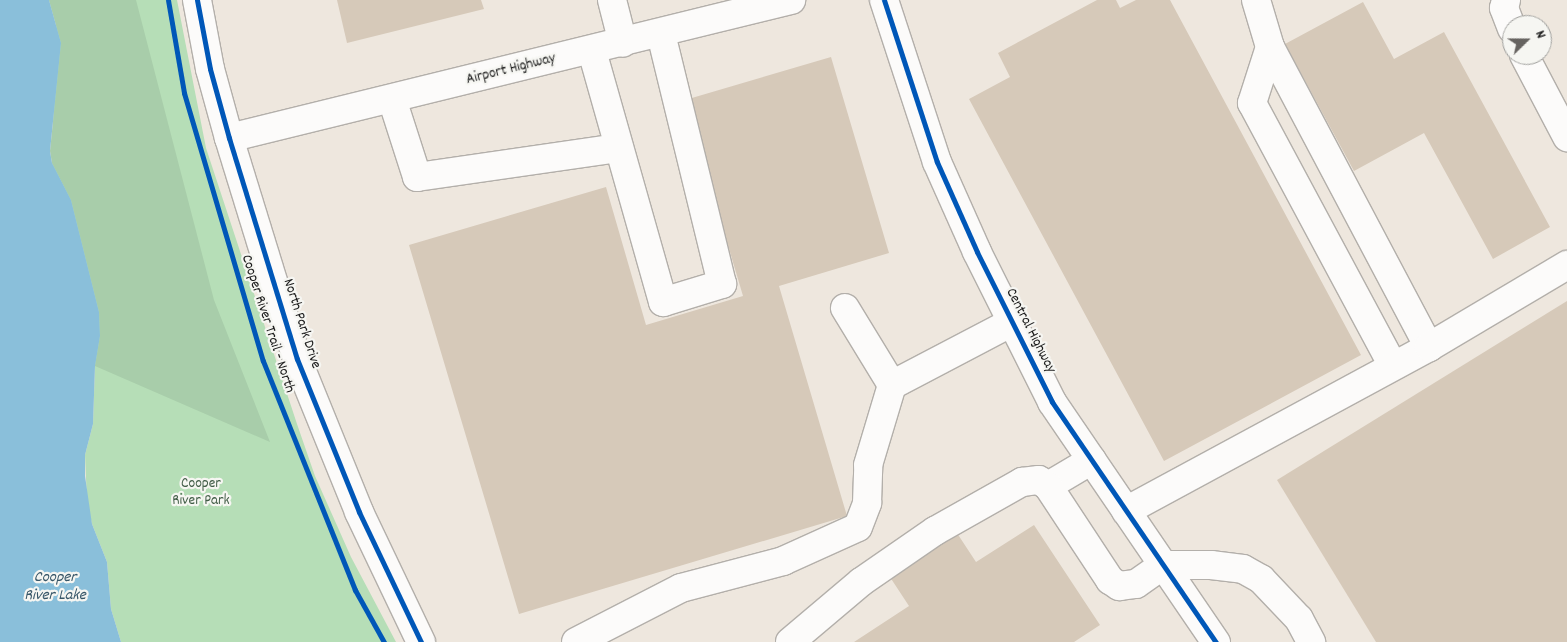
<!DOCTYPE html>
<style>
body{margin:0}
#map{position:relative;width:1567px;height:642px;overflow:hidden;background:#eee7de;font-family:Dekko,sans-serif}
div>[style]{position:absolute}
.green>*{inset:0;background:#b6deb7}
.forest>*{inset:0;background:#a8cdaa}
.water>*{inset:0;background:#8abfda}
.building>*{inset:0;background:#d6c9b9}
.roads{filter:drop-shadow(1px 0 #b3afaa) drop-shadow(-1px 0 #b3afaa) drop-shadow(0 1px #b3afaa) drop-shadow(0 -1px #b3afaa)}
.minor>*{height:28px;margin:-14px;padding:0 14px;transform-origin:14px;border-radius:14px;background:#fcfbfa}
.cycleway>*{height:5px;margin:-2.5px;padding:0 2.5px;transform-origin:2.5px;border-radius:2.5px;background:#0057b8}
span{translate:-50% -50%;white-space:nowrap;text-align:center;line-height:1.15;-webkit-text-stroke:4.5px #f6f6f2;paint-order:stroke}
.street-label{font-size:15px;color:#1c1c1c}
.park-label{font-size:15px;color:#425d47}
.water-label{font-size:16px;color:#375668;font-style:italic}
.north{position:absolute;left:1502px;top:15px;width:50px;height:50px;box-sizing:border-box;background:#f6f6f2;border:1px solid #9f9f9c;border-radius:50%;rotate:68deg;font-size:14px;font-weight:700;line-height:20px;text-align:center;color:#1c1c1c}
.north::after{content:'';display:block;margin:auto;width:18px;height:22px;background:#666360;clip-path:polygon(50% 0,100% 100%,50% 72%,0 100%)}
</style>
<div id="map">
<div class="green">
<i style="clip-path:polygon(49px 0,177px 0,206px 148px,297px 424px,315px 476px,351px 557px,396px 642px,121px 642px,111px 609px,107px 562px,92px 524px,87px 502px,85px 455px,93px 424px,95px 366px,52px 163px,56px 25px)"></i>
</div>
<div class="forest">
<i style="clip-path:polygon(49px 0,136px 0,214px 300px,270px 442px,95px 366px,100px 336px,99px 312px,71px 200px,52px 163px,50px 151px,61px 43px)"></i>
</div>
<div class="water">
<i style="clip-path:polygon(0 0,49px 0,61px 43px,50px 151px,52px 163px,71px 200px,99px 312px,100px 336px,95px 366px,93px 424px,85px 455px,85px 476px,92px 524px,107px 562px,111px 609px,121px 642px,0 642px)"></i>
</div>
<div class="building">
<i style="clip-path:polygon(337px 0,481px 0,484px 9px,347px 43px)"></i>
<i style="clip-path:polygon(1097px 0,1116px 0,1120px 8px,1136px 0,1170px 0,1361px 355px,1164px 461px,969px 99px,1010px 77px,998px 53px)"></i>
<i style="clip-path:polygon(1363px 2px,1394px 59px,1444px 32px,1550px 227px,1493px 259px,1424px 133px,1354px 171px,1285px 44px)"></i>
<i style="clip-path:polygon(831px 57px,889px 253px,779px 286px,847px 516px,519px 614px,409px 245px,606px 187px,646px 325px,743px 296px,685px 100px)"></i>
<i style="clip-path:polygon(1567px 301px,1567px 642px,1376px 642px,1277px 480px)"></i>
<i style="clip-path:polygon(1034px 525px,1100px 625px,1074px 642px,854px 642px,909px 606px,886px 571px,953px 527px,976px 562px)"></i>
</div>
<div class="roads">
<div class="minor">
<i style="left:197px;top:0;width:70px;rotate:79.3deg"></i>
<i style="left:210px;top:69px;width:72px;rotate:74.6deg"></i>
<i style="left:229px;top:138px;width:231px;rotate:72.9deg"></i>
<i style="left:297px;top:359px;width:165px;rotate:67.9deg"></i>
<i style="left:359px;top:512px;width:144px;rotate:64.5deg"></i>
<i style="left:612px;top:0;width:44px;rotate:75.7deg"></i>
<i style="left:884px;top:0;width:170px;rotate:71.9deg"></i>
<i style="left:937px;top:162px;width:98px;rotate:66deg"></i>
<i style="left:977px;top:252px;width:168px;rotate:63.4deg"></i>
<i style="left:1052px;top:402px;width:291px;rotate:55.7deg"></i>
<i style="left:1256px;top:0;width:49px;rotate:73.4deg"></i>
<i style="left:1270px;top:47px;width:340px;rotate:62.1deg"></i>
<i style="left:1506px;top:0;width:8px;rotate:104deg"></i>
<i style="left:1504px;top:8px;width:22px;rotate:69deg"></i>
<i style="left:1270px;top:47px;width:59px;rotate:107.8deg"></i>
<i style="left:1252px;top:103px;width:298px;rotate:61.8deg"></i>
<i style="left:592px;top:51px;width:261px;rotate:74.2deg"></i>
<i style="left:663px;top:302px;width:62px;rotate:-17deg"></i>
<i style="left:722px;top:284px;width:257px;rotate:-103.7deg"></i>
<i style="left:1524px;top:55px;width:93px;rotate:62.3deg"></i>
<i style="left:392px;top:99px;width:82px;rotate:72.2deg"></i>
<i style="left:417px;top:177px;width:204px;rotate:-8.2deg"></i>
<i style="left:229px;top:138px;width:579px;rotate:-13.8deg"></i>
<i style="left:845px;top:308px;width:90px;rotate:58.6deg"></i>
<i style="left:892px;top:385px;width:136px;rotate:-27.7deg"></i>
<i style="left:1048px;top:486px;width:51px;rotate:-30.6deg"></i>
<i style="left:1126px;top:511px;width:345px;rotate:-28.4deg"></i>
<i style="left:1429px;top:347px;width:161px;rotate:-30.7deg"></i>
<i style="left:576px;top:642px;width:118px;rotate:-27.2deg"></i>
<i style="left:681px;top:588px;width:106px;rotate:-14.8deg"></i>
<i style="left:783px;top:561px;width:82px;rotate:-24.4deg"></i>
<i style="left:858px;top:527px;width:26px;rotate:-69deg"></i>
<i style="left:867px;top:503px;width:38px;rotate:-88deg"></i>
<i style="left:868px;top:465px;width:84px;rotate:-73.3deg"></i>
<i style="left:790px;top:642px;width:93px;rotate:-40.2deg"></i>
<i style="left:861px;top:582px;width:90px;rotate:-34.6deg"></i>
<i style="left:935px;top:531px;width:100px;rotate:-29.4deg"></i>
<i style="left:1022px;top:482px;width:17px;rotate:-7deg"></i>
<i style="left:1039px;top:480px;width:11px;rotate:34deg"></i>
<i style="left:1048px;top:486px;width:113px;rotate:56.6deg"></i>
<i style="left:1110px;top:580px;width:11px;rotate:34deg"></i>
<i style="left:1119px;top:586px;width:17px;rotate:-7deg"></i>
<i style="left:1136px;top:584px;width:33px;rotate:-35deg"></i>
<i style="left:1163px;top:565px;width:48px"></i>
<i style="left:1211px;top:565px;width:32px;rotate:7deg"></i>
<i style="left:1243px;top:569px;width:21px;rotate:29deg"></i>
<i style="left:1261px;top:579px;width:55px;rotate:46.5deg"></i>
<i style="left:1299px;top:619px;width:26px;rotate:62deg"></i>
</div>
</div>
<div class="cycleway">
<i style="left:168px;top:0;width:94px;rotate:80.2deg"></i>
<i style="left:184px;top:93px;width:279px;rotate:73.6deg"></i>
<i style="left:263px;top:361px;width:247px;rotate:68.1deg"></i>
<i style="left:355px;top:590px;width:60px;rotate:60.9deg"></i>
<i style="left:197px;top:0;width:70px;rotate:79.3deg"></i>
<i style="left:210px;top:69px;width:72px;rotate:74.6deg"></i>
<i style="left:229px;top:138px;width:231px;rotate:72.9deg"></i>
<i style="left:297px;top:359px;width:165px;rotate:67.9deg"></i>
<i style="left:359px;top:512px;width:144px;rotate:64.5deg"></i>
<i style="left:884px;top:0;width:170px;rotate:71.9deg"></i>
<i style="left:937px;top:162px;width:98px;rotate:66deg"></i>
<i style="left:977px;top:252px;width:168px;rotate:63.4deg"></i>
<i style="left:1052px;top:402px;width:291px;rotate:55.7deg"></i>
</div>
<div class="street-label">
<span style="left:511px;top:70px;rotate:-14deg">Airport Highway</span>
<span style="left:267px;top:324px;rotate:72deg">Cooper River Trail - North</span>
<span style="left:301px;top:324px;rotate:72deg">North Park Drive</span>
<span style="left:1030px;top:331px;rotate:63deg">Central Highway</span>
</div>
<div class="park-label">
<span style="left:201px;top:493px">Cooper<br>River Park</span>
</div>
<div class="water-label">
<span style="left:55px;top:587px">Cooper<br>River Lake</span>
</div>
<div class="north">N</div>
</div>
